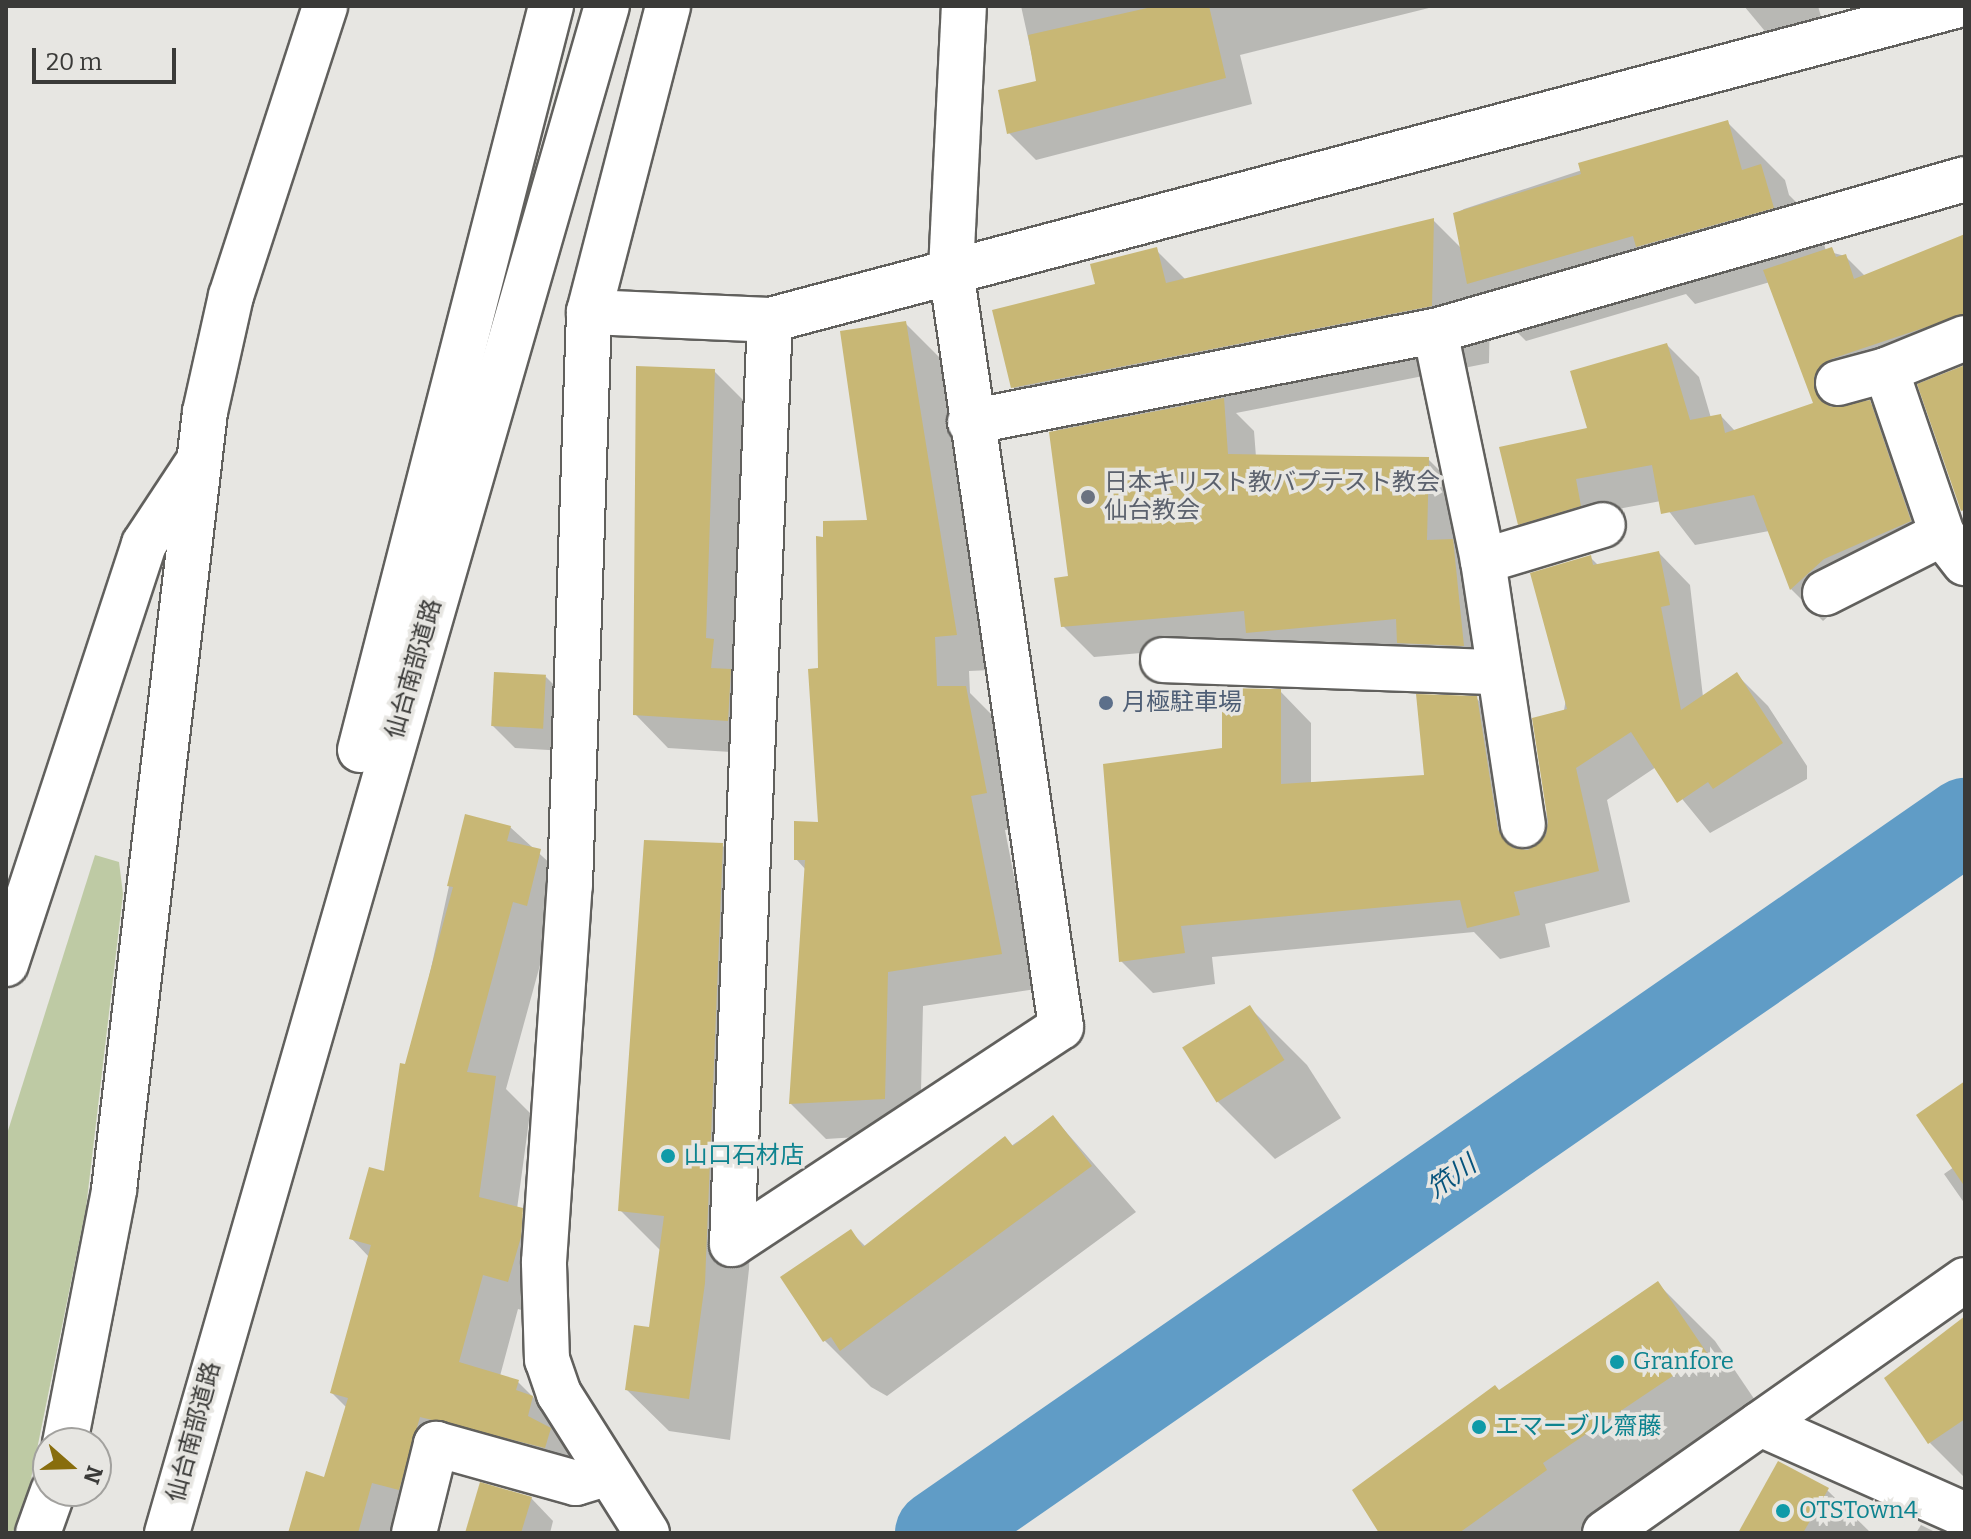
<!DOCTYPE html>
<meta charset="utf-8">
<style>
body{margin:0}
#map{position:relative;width:1971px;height:1539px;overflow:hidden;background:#e7e6e2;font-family:Bitter,"Noto Sans JP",serif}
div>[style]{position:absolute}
.green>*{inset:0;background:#becaa4}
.water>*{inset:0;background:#609cc6}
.shadow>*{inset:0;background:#0003}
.river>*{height:86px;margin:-43px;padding:0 43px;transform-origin:43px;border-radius:43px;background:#609cc6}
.building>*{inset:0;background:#c8b775;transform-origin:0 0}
.roads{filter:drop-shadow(2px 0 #61605d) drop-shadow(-2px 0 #61605d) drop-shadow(0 2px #61605d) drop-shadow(0 -2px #61605d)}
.minor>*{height:44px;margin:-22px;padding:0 22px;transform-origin:22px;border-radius:22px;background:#fff}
.highway>*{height:44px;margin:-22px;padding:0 22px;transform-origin:22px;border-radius:22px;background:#fff}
.dots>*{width:22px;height:22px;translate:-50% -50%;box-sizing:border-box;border:4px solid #e7e6e2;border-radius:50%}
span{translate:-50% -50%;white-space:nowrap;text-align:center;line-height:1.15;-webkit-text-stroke:7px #e7e6e2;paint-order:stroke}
.worship-label{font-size:24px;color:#5b616d}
.left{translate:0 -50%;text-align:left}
.street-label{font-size:24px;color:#3a3a38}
.service-label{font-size:24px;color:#4e5e75}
.culture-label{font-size:24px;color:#0d838f}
.water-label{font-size:26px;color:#06537c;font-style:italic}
.frame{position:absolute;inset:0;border:8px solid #3a3a38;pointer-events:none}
.north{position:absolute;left:32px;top:1427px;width:80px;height:80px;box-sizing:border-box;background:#e7e6e2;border:2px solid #a2a19e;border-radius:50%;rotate:110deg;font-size:22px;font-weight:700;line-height:32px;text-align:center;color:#3a3a38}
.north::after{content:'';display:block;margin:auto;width:28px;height:36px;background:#886d0d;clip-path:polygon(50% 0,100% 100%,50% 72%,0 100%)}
.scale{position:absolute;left:32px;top:48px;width:144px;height:36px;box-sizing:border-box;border:4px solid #3a3a38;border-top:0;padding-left:10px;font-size:24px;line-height:28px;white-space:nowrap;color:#3a3a38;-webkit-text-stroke:6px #e7e6e2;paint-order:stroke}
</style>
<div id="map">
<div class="green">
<i style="clip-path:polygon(95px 855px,119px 862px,123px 894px,86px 1208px,21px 1528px,6px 1533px,6px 1137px)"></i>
</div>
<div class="water">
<i style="clip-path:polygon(976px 1487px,996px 1513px,967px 1533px,910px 1533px)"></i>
</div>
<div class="shadow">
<i style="clip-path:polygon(1021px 6px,1437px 6px,1240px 55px,1252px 104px,1036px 160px,1009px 133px,1038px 83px)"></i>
<i style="clip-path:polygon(1744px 6px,1818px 6px,1822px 20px,1769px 36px)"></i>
<i style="clip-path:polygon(1727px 122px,1785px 180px,1789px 195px,1818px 224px,1826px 251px,1845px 256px,1865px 276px,1965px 235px,1965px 355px,1863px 391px,1848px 406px,1869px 402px,1902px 435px,1941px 555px,1857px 591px,1823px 621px,1791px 589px,1769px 531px,1695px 545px,1661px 501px,1607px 511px,1552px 556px,1519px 524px,1589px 430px,1667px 345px,1699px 377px,1711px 418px,1721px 416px,1736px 432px,1815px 404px,1770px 282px,1695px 304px,1686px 294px,1526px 341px,1490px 305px,1489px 363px,1236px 413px,1254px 431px,1256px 457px,1428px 459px,1459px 490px,1494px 676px,1259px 643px,1094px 657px,1063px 626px,1070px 578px,1058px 432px,1013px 387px,1097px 286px,1156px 250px,1186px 280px,1433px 220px,1462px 249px,1455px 214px,1464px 209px)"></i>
<i style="clip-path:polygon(905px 323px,940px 358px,991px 670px,969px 671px,970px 693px,1001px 724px,1021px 828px,1005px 830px,1036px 989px,923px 1006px,920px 1133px,826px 1139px,791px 1104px,806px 870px,796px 859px,820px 824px,825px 539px,870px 522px)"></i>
<i style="clip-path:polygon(714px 371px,748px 405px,762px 754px,668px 748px,635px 714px)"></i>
<i style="clip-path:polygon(1659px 553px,1690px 585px,1703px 697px,1737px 675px,1768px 706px,1807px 766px,1807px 779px,1710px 833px,1656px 767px,1607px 800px,1630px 902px,1545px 924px,1550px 947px,1500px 959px,1474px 932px,1212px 957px,1215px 984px,1153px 993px,1121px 961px,1224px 750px,1280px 691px,1311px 723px,1311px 784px,1426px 777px,1476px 698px,1508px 730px,1527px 848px,1541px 846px,1590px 557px,1599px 566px)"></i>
<i style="clip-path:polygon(546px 677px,568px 699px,565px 751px,515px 748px,493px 726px)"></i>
<i style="clip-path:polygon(510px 827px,575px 886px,548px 936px,506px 1089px,530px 1113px,517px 1209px,557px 1245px,543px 1316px,518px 1309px,500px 1376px,518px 1382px,553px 1417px,567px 1433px,564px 1444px,585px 1465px,455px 1451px,402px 1533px,292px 1533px,326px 1479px,347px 1408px,332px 1393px,369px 1257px,351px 1238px,386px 1174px,449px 886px)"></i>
<i style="clip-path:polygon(722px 845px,764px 887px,749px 1269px,730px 1440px,669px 1431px,627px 1390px,651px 1329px,661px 1251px,620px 1210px)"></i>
<i style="clip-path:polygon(1249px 1007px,1307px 1065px,1341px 1118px,1275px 1159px,1218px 1102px,1185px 1049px)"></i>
<i style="clip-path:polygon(1965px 1085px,1965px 1204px,1944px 1174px,1954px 1167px)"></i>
<i style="clip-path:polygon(1053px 1117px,1136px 1212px,887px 1396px,871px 1387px,825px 1341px,782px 1278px,850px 1231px,866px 1247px)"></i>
<i style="clip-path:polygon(1658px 1284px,1715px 1341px,1763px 1412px,1597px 1533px,1381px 1533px,1500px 1392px)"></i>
<i style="clip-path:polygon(1965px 1321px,1965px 1478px,1930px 1443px)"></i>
<i style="clip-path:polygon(1827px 1490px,1871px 1533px,1740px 1533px)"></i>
<i style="clip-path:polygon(531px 1498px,553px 1521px,550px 1533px,467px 1533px)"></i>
<i style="clip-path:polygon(1921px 1525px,1937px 1533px,1916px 1533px)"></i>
</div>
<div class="river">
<i style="left:938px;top:1533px;width:1250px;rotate:-34.73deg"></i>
</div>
<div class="building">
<i style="clip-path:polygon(1156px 6px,1209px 6px,1226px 78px,1007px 134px,998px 90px,1036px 81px,1028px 35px)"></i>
<i style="clip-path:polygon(1728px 120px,1742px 170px,1761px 164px,1774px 208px,1636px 247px,1633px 236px,1467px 284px,1453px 213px,1581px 174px,1578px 163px)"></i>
<i style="clip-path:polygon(1434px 218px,1432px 306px,1011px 388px,992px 310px,1095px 284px,1090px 264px,1157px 247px,1166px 283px)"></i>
<i style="clip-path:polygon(1965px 234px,1965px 314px,1831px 359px,1814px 377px,1820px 400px,1831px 407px,1870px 400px,1911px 521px,1824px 559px,1790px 590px,1754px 495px,1661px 514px,1652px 465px,1576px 479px,1581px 506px,1518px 525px,1499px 447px,1587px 428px,1570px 371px,1667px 343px,1690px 420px,1721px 414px,1725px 433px,1813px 403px,1763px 270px,1832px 247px,1836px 257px,1846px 254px,1854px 279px)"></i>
<i style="clip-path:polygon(906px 321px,957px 635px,935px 637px,937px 686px,966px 686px,987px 793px,971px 796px,1002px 954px,888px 972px,885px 1099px,789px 1104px,805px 860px,794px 860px,794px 821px,818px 822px,808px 669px,818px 668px,816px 536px,823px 537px,823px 521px,867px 520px,840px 331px)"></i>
<i style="clip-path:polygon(1965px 365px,1965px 510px,1961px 511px,1917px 384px)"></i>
<i style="clip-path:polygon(636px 366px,715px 369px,706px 638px,714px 639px,711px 668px,731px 669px,728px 721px,633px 715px)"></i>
<i style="clip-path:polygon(1224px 398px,1228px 454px,1429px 457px,1427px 540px,1453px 539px,1464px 646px,1397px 643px,1396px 619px,1246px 633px,1244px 611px,1061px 627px,1054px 578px,1068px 576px,1049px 432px)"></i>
<i style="clip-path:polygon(1659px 551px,1670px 605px,1661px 607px,1681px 710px,1737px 672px,1783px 743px,1713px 789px,1708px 782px,1677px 803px,1631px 732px,1576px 768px,1599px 871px,1514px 892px,1520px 915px,1467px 928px,1460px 900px,1181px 926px,1185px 953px,1119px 962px,1103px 764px,1222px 748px,1222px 688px,1271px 689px,1281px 689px,1281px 784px,1424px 775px,1416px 694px,1477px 696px,1498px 830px,1513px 848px,1528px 850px,1546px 835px,1548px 822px,1532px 718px,1567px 709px,1530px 573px,1591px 555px,1593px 565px)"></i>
<i style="left:494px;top:672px;width:52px;height:54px;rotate:3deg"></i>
<i style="clip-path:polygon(465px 814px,511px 826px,507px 841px,541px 849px,527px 906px,513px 902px,467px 1072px,496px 1076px,479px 1197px,523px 1208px,521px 1237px,508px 1282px,483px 1275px,459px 1362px,519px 1380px,516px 1390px,533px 1396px,528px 1416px,551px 1428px,545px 1448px,420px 1417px,399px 1490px,372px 1483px,358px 1533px,288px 1533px,306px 1471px,324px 1477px,348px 1398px,330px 1393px,371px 1245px,349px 1239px,369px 1167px,384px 1171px,400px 1063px,405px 1064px,453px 887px,447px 886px)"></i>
<i style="clip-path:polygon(644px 840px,723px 843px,705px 1283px,689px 1399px,625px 1390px,634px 1325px,649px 1327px,664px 1216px,618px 1211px)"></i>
<i style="left:1250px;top:1005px;width:65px;height:80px;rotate:58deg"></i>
<i style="clip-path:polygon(1965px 1081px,1965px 1187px,1916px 1115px)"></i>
<i style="clip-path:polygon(1053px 1115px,1092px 1166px,840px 1351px,831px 1337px,823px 1342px,780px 1277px,851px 1229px,863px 1247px,1005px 1136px,1013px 1146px)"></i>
<i style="clip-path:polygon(1658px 1281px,1707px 1353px,1543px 1463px,1547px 1470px,1459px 1533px,1379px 1533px,1352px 1490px,1495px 1385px,1499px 1390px)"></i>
<i style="clip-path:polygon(1965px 1316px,1965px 1419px,1928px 1444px,1884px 1378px)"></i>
<i style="clip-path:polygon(1778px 1461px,1829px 1488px,1803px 1533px,1738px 1533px)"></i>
<i style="clip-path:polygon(480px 1482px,532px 1497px,521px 1533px,465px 1533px)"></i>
</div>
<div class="roads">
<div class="minor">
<i style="left:589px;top:312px;width:181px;rotate:2.5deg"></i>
<i style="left:770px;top:320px;width:1226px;rotate:-14.84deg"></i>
<i style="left:1435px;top:331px;width:235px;rotate:78.2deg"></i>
<i style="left:1483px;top:561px;width:267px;rotate:81.4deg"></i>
<i style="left:1965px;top:338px;width:85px;rotate:157.9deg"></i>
<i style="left:1886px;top:370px;width:173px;rotate:71.1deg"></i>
<i style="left:1942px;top:534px;width:37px;rotate:52deg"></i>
<i style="left:1838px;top:383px;width:50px;rotate:-15.2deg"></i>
<i style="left:970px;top:422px;width:474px;rotate:-11.1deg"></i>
<i style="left:1435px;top:331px;width:551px;rotate:-16deg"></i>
<i style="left:1483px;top:561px;width:125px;rotate:-16.7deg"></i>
<i style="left:1825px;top:593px;width:131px;rotate:-26.8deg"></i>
<i style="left:1163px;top:660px;width:333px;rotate:2.1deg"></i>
<i style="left:6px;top:964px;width:442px;rotate:-71.8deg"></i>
<i style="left:144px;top:544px;width:98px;rotate:-56.6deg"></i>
<i style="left:732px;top:1244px;width:394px;rotate:-33.4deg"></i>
<i style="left:1061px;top:1027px;width:765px;rotate:-98.27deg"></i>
<i style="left:951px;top:270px;width:264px;rotate:-87.2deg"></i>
<i style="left:732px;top:1244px;width:925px;rotate:-87.65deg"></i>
<i style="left:1760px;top:1424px;width:224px;rotate:23.9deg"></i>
<i style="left:65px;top:1443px;width:258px;rotate:-79deg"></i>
<i style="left:114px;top:1190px;width:783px;rotate:-83.33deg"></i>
<i style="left:205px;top:412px;width:119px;rotate:-77.4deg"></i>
<i style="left:231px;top:296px;width:305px;rotate:-72deg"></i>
<i style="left:38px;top:1533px;width:45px;rotate:-70.3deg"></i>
<i style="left:414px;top:1533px;width:92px;rotate:-76.1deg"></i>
<i style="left:436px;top:1444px;width:145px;rotate:15.6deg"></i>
<i style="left:576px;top:1483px;width:31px;rotate:-17deg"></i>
<i style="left:647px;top:1533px;width:165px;rotate:-122.3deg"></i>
<i style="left:559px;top:1394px;width:36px;rotate:-109deg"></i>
<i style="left:547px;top:1360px;width:98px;rotate:-91.8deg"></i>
<i style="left:544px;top:1262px;width:378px;rotate:-86.1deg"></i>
<i style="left:570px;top:885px;width:573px;rotate:-88.1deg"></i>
<i style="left:589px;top:312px;width:316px;rotate:-75.5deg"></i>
<i style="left:1605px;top:1533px;width:440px;rotate:-35.1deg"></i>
</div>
<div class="highway">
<i style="left:360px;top:750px;width:768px;rotate:-75.6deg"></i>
<i style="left:167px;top:1533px;width:1589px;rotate:-73.93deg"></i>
</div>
</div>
<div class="dots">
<i style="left:1088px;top:497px;background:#6b7280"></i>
<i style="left:1106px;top:703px;background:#5c6f8a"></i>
<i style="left:668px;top:1156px;background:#0f9aa8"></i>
<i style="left:1617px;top:1362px;background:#0f9aa8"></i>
<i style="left:1479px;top:1427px;background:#0f9aa8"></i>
<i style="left:1783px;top:1511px;background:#0f9aa8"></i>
</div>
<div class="worship-label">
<span class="left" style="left:1104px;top:497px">日本キリスト教バプテスト教会<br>仙台教会</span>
</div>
<div class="street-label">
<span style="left:414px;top:669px;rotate:-74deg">仙台南部道路</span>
<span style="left:194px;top:1432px;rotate:-75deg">仙台南部道路</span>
</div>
<div class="service-label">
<span class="left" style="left:1122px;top:703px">月極駐車場</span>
</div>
<div class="culture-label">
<span class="left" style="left:684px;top:1156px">山口石材店</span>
<span class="left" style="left:1633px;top:1362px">Granfore</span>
<span class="left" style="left:1495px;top:1427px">エマーブル齋藤</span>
<span class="left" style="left:1799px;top:1511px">OTSTown4</span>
</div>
<div class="water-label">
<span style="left:1452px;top:1177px;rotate:-35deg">笊川</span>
</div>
<div class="frame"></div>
<div class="north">N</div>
<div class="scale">20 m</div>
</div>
